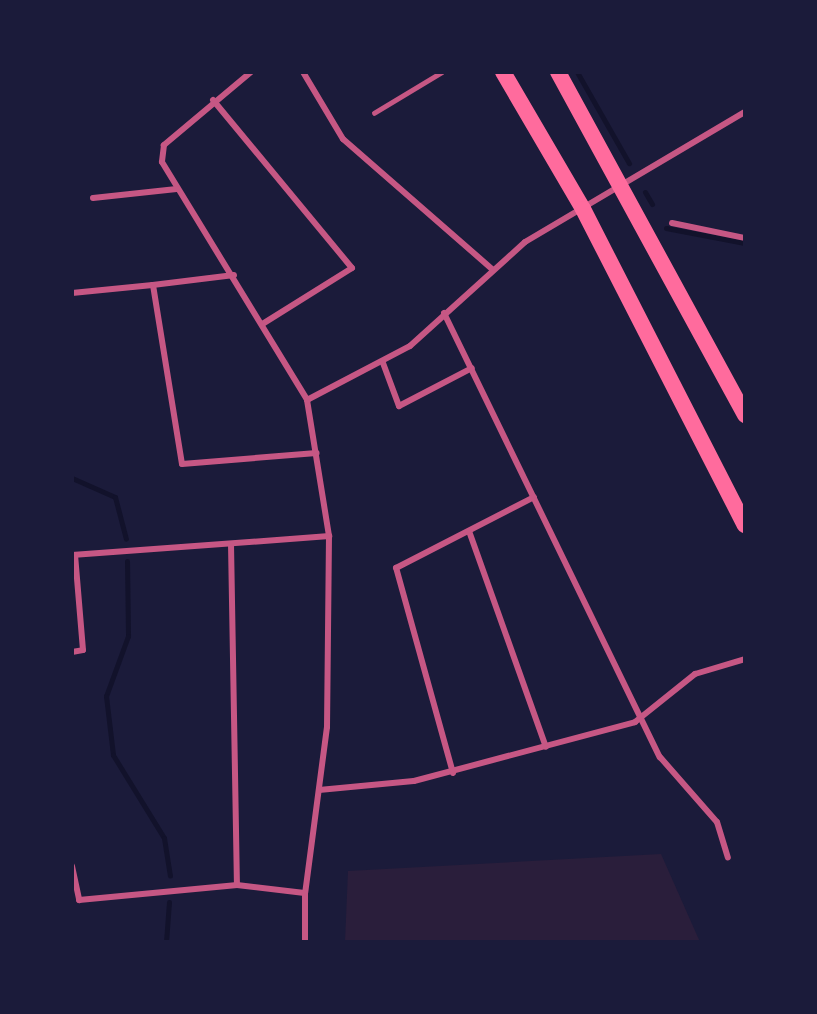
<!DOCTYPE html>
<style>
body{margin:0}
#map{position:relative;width:817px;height:1014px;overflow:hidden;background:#1b1b3a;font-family:Montserrat,sans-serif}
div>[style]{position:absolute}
.green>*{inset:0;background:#2a1e3b}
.stream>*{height:5px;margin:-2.5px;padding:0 2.5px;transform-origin:2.5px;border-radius:2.5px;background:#12122b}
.service>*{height:4.5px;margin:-2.25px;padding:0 2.25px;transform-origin:2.25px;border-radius:2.25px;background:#c65784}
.minor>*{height:6px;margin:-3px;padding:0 3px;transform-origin:3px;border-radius:3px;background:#c65784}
.trunk>*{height:16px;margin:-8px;padding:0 8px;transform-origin:8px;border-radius:8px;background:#ff6b9d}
span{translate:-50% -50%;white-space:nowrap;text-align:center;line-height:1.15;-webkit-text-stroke:4.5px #1b1b3a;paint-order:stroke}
.frame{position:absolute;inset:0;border:74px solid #1b1b3a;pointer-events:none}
</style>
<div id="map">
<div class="green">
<i style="clip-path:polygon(661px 854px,700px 942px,345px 942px,348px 871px)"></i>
</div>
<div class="stream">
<i style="left:577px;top:72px;width:105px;rotate:60.3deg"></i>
<i style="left:645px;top:192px;width:14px;rotate:60deg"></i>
<i style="left:666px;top:228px;width:80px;rotate:10.8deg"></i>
<i style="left:72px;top:478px;width:47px;rotate:23.8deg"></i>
<i style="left:115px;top:497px;width:43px;rotate:75.3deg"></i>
<i style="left:127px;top:561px;width:75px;rotate:89.2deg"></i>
<i style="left:128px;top:636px;width:64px;rotate:110.1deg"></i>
<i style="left:106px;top:696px;width:59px;rotate:83.2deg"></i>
<i style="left:113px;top:755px;width:97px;rotate:58.4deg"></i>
<i style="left:164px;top:838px;width:38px;rotate:81deg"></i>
<i style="left:166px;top:942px;width:40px;rotate:-85.7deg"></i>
</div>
<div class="service">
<i style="left:374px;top:113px;width:79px;rotate:-31.1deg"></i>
</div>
<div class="minor">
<i style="left:251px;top:72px;width:114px;rotate:140deg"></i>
<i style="left:164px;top:145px;width:17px;rotate:97deg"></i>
<i style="left:162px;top:162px;width:279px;rotate:58.6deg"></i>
<i style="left:307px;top:400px;width:138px;rotate:80.8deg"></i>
<i style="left:329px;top:536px;width:191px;rotate:90.6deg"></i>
<i style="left:327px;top:727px;width:167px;rotate:97.5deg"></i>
<i style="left:305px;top:893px;width:49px;rotate:90deg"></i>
<i style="left:303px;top:72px;width:78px;rotate:59.2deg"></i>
<i style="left:343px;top:139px;width:198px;rotate:41.1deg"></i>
<i style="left:213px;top:100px;width:218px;rotate:50.4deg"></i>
<i style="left:352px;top:268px;width:104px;rotate:148deg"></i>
<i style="left:93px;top:198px;width:84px;rotate:-6.1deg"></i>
<i style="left:672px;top:223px;width:75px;rotate:11.6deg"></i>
<i style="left:234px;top:275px;width:82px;rotate:173deg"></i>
<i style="left:153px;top:285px;width:181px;rotate:80.8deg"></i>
<i style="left:182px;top:464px;width:135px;rotate:-4.7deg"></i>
<i style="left:72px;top:293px;width:81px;rotate:-5.6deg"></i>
<i style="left:444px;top:313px;width:494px;rotate:64.1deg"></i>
<i style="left:660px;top:757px;width:86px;rotate:48.8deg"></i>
<i style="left:717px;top:822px;width:37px;rotate:73deg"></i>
<i style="left:383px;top:363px;width:46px;rotate:69.6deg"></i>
<i style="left:399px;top:406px;width:82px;rotate:-27.5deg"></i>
<i style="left:307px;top:400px;width:116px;rotate:-27.7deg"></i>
<i style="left:410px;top:346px;width:155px;rotate:-42.1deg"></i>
<i style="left:525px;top:242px;width:256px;rotate:-30.6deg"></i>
<i style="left:469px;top:531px;width:229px;rotate:70.4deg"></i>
<i style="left:231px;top:544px;width:341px;rotate:89deg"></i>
<i style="left:72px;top:555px;width:258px;rotate:-4.2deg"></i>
<i style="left:72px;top:652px;width:11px;rotate:-10deg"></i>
<i style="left:83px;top:650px;width:95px;rotate:-94.8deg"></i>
<i style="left:453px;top:773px;width:213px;rotate:-105.5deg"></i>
<i style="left:396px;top:568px;width:155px;rotate:-27.2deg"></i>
<i style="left:319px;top:790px;width:95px;rotate:-5.4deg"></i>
<i style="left:414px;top:781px;width:229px;rotate:-14.9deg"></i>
<i style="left:635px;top:722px;width:77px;rotate:-38.7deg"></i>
<i style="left:695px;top:674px;width:52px;rotate:-16.7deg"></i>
<i style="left:72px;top:866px;width:35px;rotate:78deg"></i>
<i style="left:79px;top:900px;width:159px;rotate:-5.4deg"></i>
<i style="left:237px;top:885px;width:68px;rotate:6.7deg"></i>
</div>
<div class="trunk">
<i style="left:503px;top:72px;width:159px;rotate:59.7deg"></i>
<i style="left:583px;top:209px;width:355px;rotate:62.9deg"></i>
<i style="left:558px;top:72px;width:391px;rotate:61.4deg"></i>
</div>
<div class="frame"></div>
</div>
